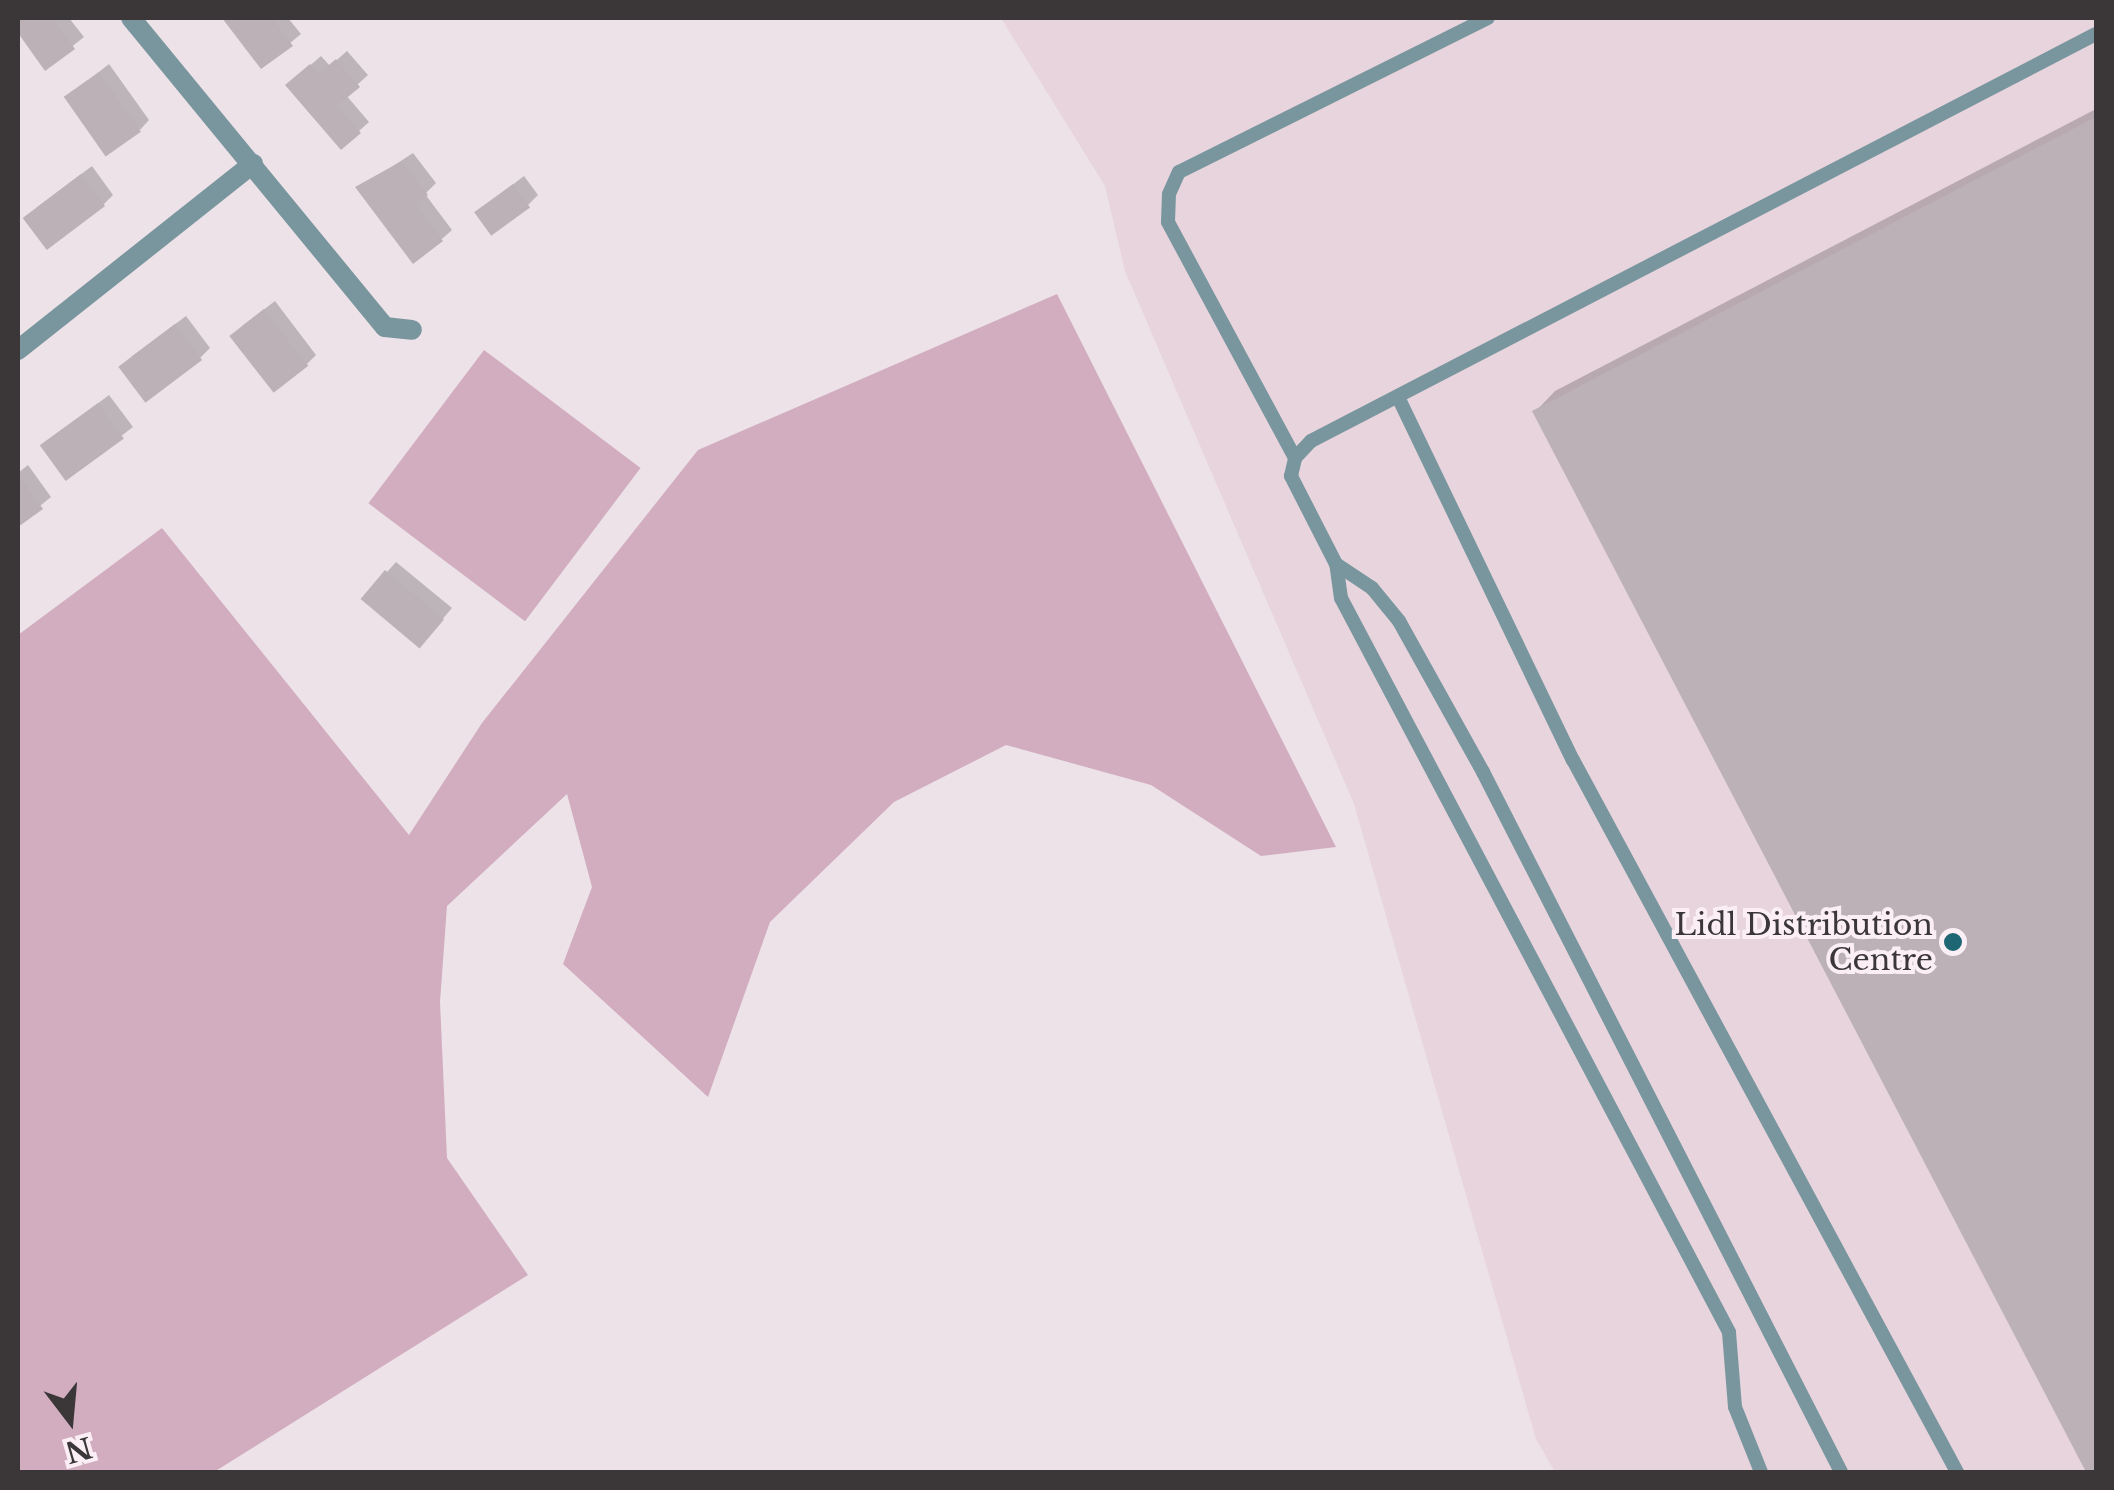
<!DOCTYPE html>
<style>
body{margin:0}
#map{position:relative;width:2114px;height:1490px;overflow:hidden;background:#ede2e8;font-family:"Libre Baskerville",serif}
div>[style]{position:absolute}
.built>*{inset:0;background:#e7d4dd}
.green>*{inset:0;background:#d1adbf;transform-origin:0 0}
.shadow>*{inset:0;background:#0003;transform-origin:0 0}
.building>*{inset:0;background:#bcb1b6;transform-origin:0 0}
.service>*{height:14px;margin:-7px;padding:0 7px;transform-origin:7px;border-radius:7px;background:#79969e}
.minor>*{height:20px;margin:-10px;padding:0 10px;transform-origin:10px;border-radius:10px;background:#79969e}
.dots>*{width:28px;height:28px;translate:-50% -50%;box-sizing:border-box;border:5px solid #fbeff5;border-radius:50%}
span{translate:-50% -50%;white-space:nowrap;text-align:center;line-height:1.15;-webkit-text-stroke:8px #fbeff5;paint-order:stroke}
.poi-label{font-size:30px;color:#3b3739}
.right{translate:-100% -50%;text-align:right}
.frame{position:absolute;inset:0;border:20px solid #3b3739;pointer-events:none}
.north{position:absolute;left:20px;top:1370px;width:100px;height:100px;-webkit-text-stroke:8px #fbeff5;paint-order:stroke;rotate:164deg;font-size:28px;font-weight:700;line-height:40px;text-align:center;color:#3b3739}
.north::after{content:'';display:block;margin:auto;width:35px;height:45px;background:#3b3739;clip-path:polygon(50% 0,100% 100%,50% 72%,0 100%)}
</style>
<div id="map">
<div class="built">
<i style="clip-path:polygon(1001px 18px,2096px 18px,2096px 1472px,1555px 1472px,1536px 1439px,1354px 804px,1125px 271px,1105px 186px)"></i>
</div>
<div class="green">
<i style="clip-path:polygon(1057px 294px,1336px 847px,1261px 856px,1151px 785px,1006px 745px,894px 802px,770px 922px,708px 1097px,563px 964px,592px 887px,567px 794px,447px 906px,440px 1002px,447px 1158px,528px 1275px,214px 1472px,18px 1472px,18px 635px,162px 528px,409px 835px,482px 723px,698px 450px)"></i>
<i style="left:484px;top:350px;width:196px;height:192px;rotate:37deg"></i>
</div>
<div class="shadow">
<i style="clip-path:polygon(18px 18px,69px 18px,84px 37px,45px 68px,18px 29px)"></i>
<i style="clip-path:polygon(225px 18px,288px 18px,301px 34px,262px 66px)"></i>
<i style="clip-path:polygon(347px 51px,368px 75px,346px 95px,369px 122px,359px 131px,299px 75px,321px 56px,330px 66px)"></i>
<i style="clip-path:polygon(109px 64px,149px 120px,140px 130px,67px 97px)"></i>
<i style="clip-path:polygon(2096px 109px,2096px 1472px,2088px 1472px,1535px 412px,1555px 391px)"></i>
<i style="clip-path:polygon(413px 153px,436px 183px,425px 194px,452px 230px,442px 239px,359px 188px)"></i>
<i style="clip-path:polygon(92px 166px,113px 195px,103px 205px,36px 208px)"></i>
<i style="clip-path:polygon(524px 176px,538px 195px,528px 205px,477px 212px)"></i>
<i style="clip-path:polygon(275px 301px,316px 355px,307px 364px,242px 326px)"></i>
<i style="clip-path:polygon(186px 316px,210px 348px,200px 358px,131px 357px)"></i>
<i style="left:109px;top:395px;width:40px;height:83px;rotate:53deg"></i>
<i style="clip-path:polygon(28px 465px,51px 497px,18px 524px,18px 473px)"></i>
<i style="clip-path:polygon(396px 562px,452px 608px,429px 635px,387px 572px)"></i>
</div>
<div class="building">
<i style="clip-path:polygon(18px 18px,53px 18px,75px 49px,45px 71px,18px 33px)"></i>
<i style="clip-path:polygon(222px 18px,272px 18px,293px 46px,261px 69px)"></i>
<i style="clip-path:polygon(336px 59px,360px 87px,337px 106px,361px 133px,341px 150px,285px 85px,310px 64px,318px 74px)"></i>
<i style="left:99px;top:72px;width:73px;height:43px;rotate:55deg"></i>
<i style="clip-path:polygon(2096px 117px,2096px 1472px,2086px 1472px,1532px 411px)"></i>
<i style="clip-path:polygon(402px 161px,428px 195px,416px 204px,443px 241px,413px 264px,355px 187px)"></i>
<i style="left:81px;top:174px;width:40px;height:73px;rotate:53deg"></i>
<i style="left:513px;top:184px;width:29px;height:48px;rotate:54deg"></i>
<i style="left:264px;top:309px;width:72px;height:44px;rotate:52deg"></i>
<i style="left:175px;top:324px;width:45px;height:71px;rotate:53deg"></i>
<i style="left:98px;top:403px;width:44px;height:72px;rotate:54deg"></i>
<i style="clip-path:polygon(18px 474px,43px 509px,18px 527px)"></i>
<i style="left:385px;top:570px;width:77px;height:38px;rotate:40deg"></i>
</div>
<div class="service">
<i style="left:1398px;top:397px;width:403px;rotate:64.3deg"></i>
<i style="left:1573px;top:760px;width:809px;rotate:61.66deg"></i>
<i style="left:1295px;top:458px;width:268px;rotate:-118.3deg"></i>
<i style="left:1168px;top:222px;width:28px;rotate:-88deg"></i>
<i style="left:1169px;top:194px;width:24px;rotate:-66deg"></i>
<i style="left:1179px;top:172px;width:345px;rotate:-26.5deg"></i>
<i style="left:1336px;top:564px;width:43px;rotate:33.7deg"></i>
<i style="left:1372px;top:588px;width:43px;rotate:50.7deg"></i>
<i style="left:1399px;top:621px;width:173px;rotate:60.9deg"></i>
<i style="left:1483px;top:772px;width:786px;rotate:62.91deg"></i>
<i style="left:1761px;top:1472px;width:70px;rotate:-111.8deg"></i>
<i style="left:1735px;top:1407px;width:75px;rotate:-94.6deg"></i>
<i style="left:1729px;top:1332px;width:830px;rotate:-117.86deg"></i>
<i style="left:1341px;top:598px;width:34px;rotate:-98deg"></i>
<i style="left:1336px;top:564px;width:99px;rotate:-117.1deg"></i>
<i style="left:1291px;top:476px;width:18px;rotate:-77deg"></i>
<i style="left:1295px;top:458px;width:23px;rotate:-47deg"></i>
<i style="left:1311px;top:441px;width:884px;rotate:-27.41deg"></i>
</div>
<div class="minor">
<i style="left:131px;top:18px;width:400px;rotate:50.6deg"></i>
<i style="left:385px;top:327px;width:27px;rotate:6deg"></i>
<i style="left:18px;top:350px;width:300px;rotate:-38.4deg"></i>
</div>
<div class="dots">
<i style="left:1953px;top:942px;background:#1f6675"></i>
</div>
<div class="poi-label">
<span class="right" style="left:1933px;top:942px">Lidl Distribution<br>Centre</span>
</div>
<div class="frame"></div>
<div class="north">N</div>
</div>
